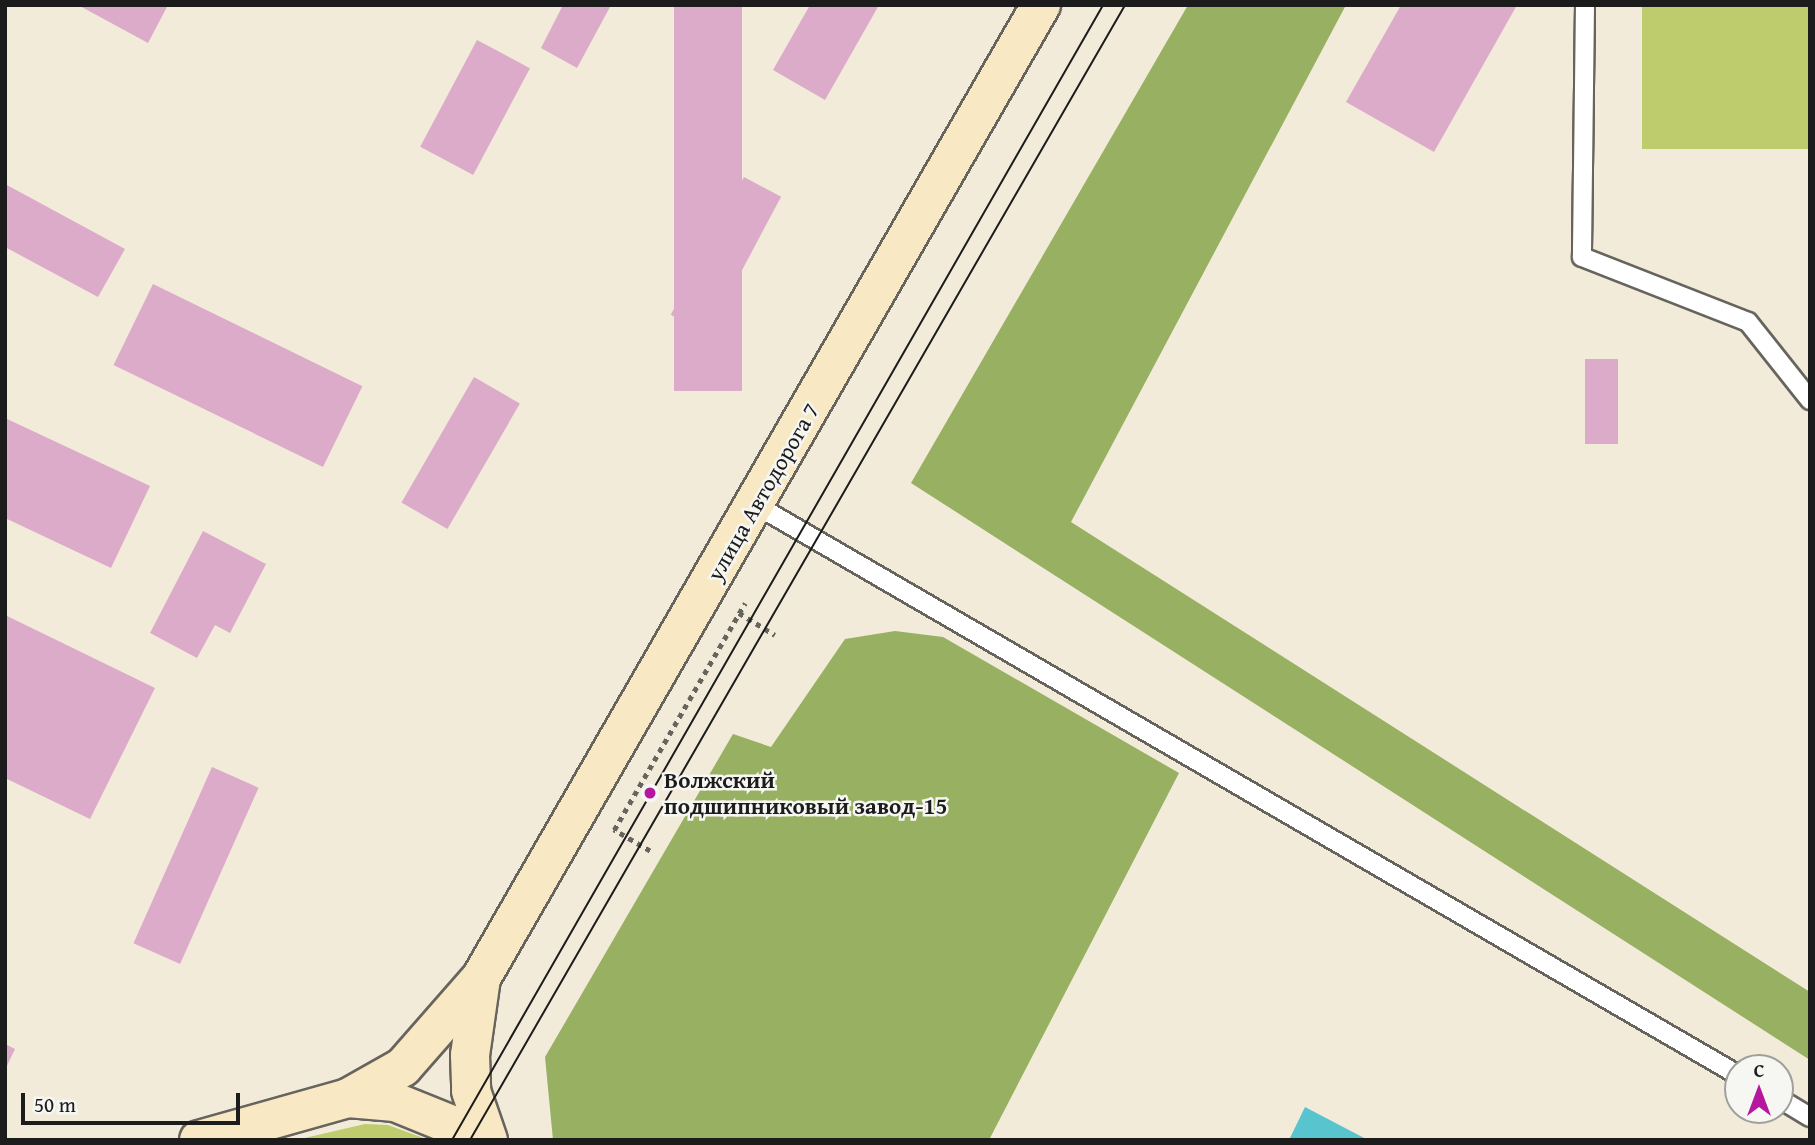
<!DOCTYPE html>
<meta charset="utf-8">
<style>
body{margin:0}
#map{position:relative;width:1815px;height:1145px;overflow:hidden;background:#f2ebd9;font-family:"Gentium Book Plus",serif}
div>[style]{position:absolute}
.green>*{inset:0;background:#bfcc6e;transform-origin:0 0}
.forest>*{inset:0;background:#97b061}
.water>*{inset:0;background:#58c5ce}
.building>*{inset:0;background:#dcabca;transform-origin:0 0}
.path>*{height:4.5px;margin-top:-2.25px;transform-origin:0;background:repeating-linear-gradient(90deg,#67645e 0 5px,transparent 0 10px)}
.roads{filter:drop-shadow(2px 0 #67645e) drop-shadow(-2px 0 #67645e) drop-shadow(0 2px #67645e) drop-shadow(0 -2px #67645e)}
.lane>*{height:18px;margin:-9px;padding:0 9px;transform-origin:9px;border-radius:9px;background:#fff}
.secondary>*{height:38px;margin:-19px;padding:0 19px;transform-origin:19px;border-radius:19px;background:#f8e8c3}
.tram>*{height:2px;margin:-1px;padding:0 1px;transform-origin:1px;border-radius:1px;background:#1c1c1c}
.dots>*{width:19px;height:19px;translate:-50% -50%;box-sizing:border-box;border:4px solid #f6f6f2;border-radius:50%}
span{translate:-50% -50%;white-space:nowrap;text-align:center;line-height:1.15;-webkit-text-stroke:5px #f6f6f2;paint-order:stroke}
.street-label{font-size:23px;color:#1c1c1c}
.poi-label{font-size:23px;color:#1c1c1c;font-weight:700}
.left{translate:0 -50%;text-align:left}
.frame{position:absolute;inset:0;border:7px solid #1c1c1c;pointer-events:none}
.north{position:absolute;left:1724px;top:1054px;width:70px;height:70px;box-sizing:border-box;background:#f6f6f2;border:2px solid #9f9f9c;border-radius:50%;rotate:0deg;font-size:19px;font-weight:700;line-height:28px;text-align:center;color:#1c1c1c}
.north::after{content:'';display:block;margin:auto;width:24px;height:32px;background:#b5179e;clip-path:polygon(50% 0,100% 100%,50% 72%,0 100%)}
.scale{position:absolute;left:21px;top:1093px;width:219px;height:32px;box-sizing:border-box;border:4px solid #1c1c1c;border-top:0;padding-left:9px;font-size:21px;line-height:24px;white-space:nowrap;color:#1c1c1c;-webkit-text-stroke:5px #f6f6f2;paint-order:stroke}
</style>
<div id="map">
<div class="green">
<i style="left:1642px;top:5px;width:168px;height:144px"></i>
<i style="clip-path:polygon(365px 1124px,388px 1125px,429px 1140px,296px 1140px)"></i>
</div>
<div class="forest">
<i style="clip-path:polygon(1188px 5px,1346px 5px,1071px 522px,1810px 992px,1810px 1060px,911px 483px)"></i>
<i style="clip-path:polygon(895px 631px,943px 637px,1179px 773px,989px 1140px,553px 1140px,545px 1057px,733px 734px,771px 747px,845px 639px)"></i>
</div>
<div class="water">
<i style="clip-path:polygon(1305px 1107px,1368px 1140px,1289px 1140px)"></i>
</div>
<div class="building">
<i style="clip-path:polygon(78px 5px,168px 5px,148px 43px)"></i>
<i style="clip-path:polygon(563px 5px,611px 5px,577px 68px,541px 48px)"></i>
<i style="left:674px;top:5px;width:68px;height:386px"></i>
<i style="clip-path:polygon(810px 5px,879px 5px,825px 100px,773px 70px)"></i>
<i style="clip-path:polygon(1401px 5px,1517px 5px,1434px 152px,1346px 102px)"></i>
<i style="left:477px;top:40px;width:60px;height:121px;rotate:28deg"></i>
<i style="left:744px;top:177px;width:42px;height:156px;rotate:28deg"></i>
<i style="clip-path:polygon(5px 184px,125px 249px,98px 297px,5px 247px)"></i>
<i style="left:153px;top:284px;width:233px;height:90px;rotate:26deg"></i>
<i style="left:1585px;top:359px;width:33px;height:85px"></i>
<i style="left:474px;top:377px;width:53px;height:145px;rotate:30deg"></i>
<i style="clip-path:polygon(5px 418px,150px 486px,111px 568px,5px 518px)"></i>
<i style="clip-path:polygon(203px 531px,266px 564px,230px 633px,215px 625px,197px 658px,150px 633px)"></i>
<i style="clip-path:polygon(5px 615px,155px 688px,90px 819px,5px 778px)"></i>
<i style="left:212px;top:767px;width:51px;height:193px;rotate:24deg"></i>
<i style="clip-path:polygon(5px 1044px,15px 1049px,5px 1070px)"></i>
</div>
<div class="path">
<i style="left:739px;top:613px;width:42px;rotate:31.4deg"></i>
<i style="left:650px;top:851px;width:42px;rotate:-149.7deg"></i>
<i style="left:614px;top:830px;width:262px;rotate:-60deg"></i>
</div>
<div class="roads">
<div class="lane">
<i style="left:1585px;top:5px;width:252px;rotate:90.7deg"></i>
<i style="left:1582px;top:257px;width:178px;rotate:21.4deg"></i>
<i style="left:1748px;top:322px;width:100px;rotate:51.5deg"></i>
<i style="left:756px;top:505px;width:1135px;rotate:30.13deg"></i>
<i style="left:1780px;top:1099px;width:35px;rotate:31deg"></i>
</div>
<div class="secondary">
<i style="left:481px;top:978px;width:78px;rotate:98.1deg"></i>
<i style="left:470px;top:1055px;width:36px;rotate:88deg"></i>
<i style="left:471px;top:1091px;width:52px;rotate:70.9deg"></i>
<i style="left:348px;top:1098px;width:63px;rotate:-29.4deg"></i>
<i style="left:403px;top:1067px;width:118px;rotate:-48.8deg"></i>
<i style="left:481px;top:978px;width:1123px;rotate:-60.08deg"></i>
<i style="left:199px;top:1140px;width:155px;rotate:-15.7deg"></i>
<i style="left:348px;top:1098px;width:47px;rotate:4.9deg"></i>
<i style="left:395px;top:1102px;width:69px;rotate:22.1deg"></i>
<i style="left:459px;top:1128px;width:13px;rotate:67deg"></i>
</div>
</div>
<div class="tram">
<i style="left:452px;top:1140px;width:1308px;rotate:-60.16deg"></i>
<i style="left:470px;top:1140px;width:1310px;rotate:-60.01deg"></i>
</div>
<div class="dots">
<i style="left:650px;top:793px;background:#b5179e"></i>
</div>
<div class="street-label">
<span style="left:763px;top:492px;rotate:-60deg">улица Автодорога 7</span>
</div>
<div class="poi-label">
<span class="left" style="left:664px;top:793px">Волжский<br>подшипниковый завод-15</span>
</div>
<div class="frame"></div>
<div class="north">С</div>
<div class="scale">50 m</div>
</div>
